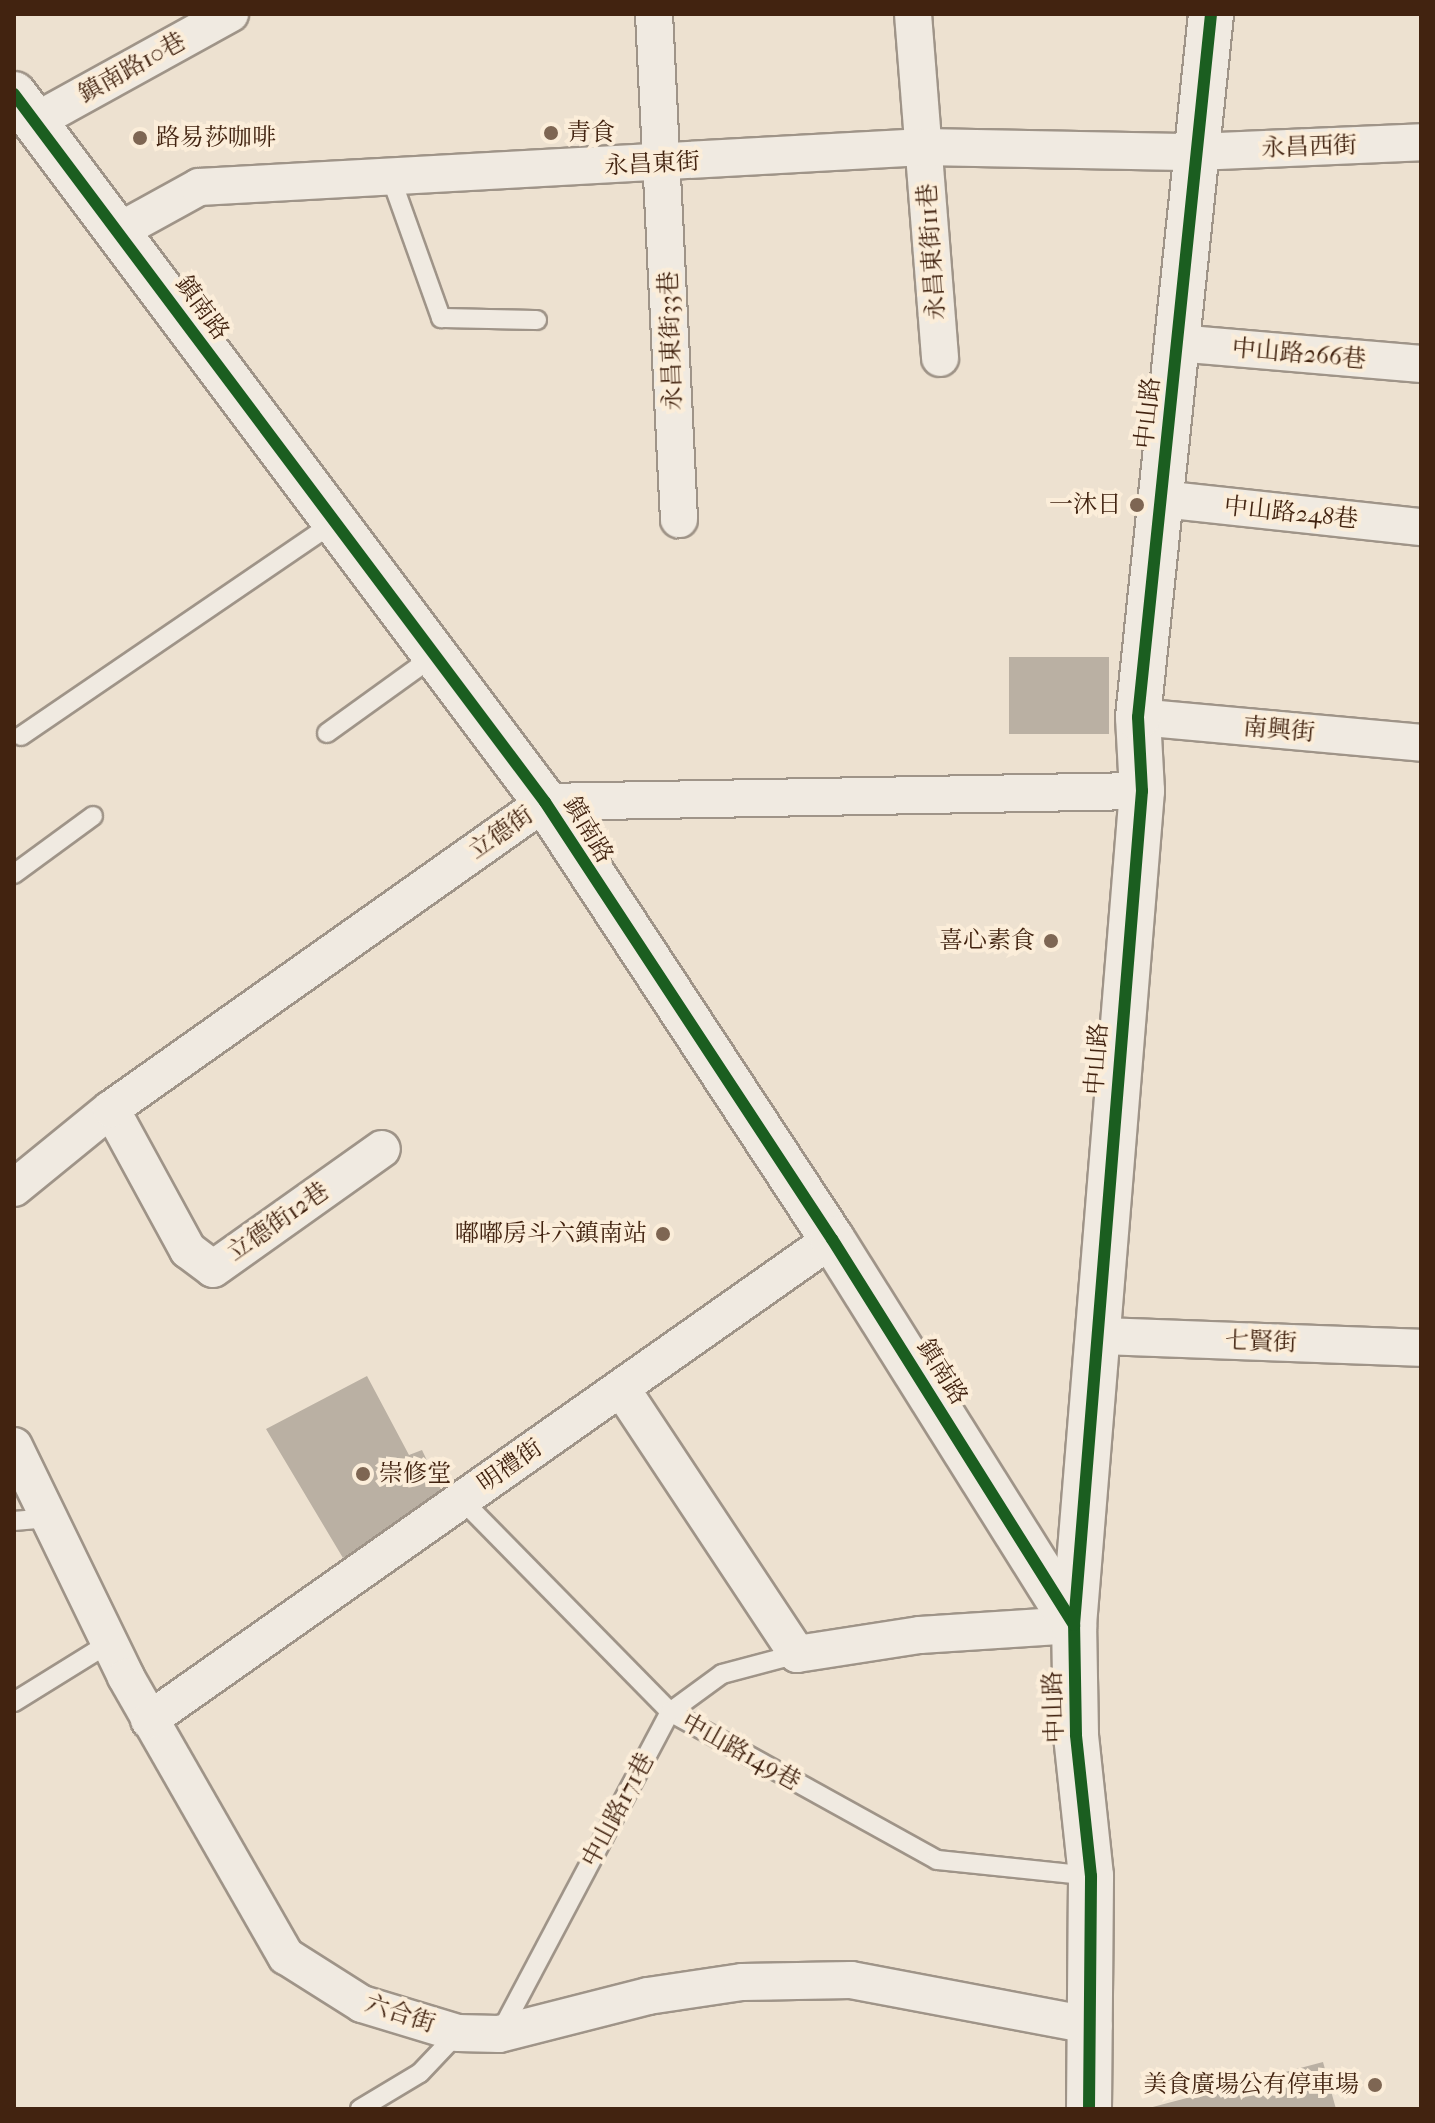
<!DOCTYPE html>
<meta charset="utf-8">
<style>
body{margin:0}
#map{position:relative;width:1435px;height:2123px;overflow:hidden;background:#ede1d0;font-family:"IM FELL French Canon","Noto Serif TC",serif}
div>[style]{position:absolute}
.building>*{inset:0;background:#bab0a3;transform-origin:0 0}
.roads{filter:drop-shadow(2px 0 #9f9488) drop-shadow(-2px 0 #9f9488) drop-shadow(0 2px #9f9488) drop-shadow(0 -2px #9f9488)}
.lane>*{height:18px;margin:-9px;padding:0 9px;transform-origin:9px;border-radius:9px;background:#f0eae1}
.street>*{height:36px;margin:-18px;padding:0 18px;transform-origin:18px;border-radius:18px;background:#f0eae1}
.secondary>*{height:44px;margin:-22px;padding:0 22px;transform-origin:22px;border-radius:22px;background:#f0eae1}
.cycleway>*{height:12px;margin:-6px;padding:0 6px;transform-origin:6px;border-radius:6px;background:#1b5e20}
.dots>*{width:22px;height:22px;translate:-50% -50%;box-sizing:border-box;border:4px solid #fbedd9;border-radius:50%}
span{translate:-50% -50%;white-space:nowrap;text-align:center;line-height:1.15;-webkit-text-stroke:8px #fbedd9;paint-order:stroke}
.street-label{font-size:24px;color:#422310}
.poi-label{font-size:24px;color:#422310}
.left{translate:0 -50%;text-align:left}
.right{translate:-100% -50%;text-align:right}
.frame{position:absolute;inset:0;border:16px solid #422310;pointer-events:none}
</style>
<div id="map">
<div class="building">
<i style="left:1009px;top:657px;width:100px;height:77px"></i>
<i style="clip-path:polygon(367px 1376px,409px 1455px,422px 1450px,442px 1492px,343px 1558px,266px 1429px)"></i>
<i style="clip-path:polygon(1323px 2062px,1336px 2109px,1149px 2109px,1149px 2108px)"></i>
</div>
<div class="roads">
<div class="lane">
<i style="left:391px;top:178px;width:149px;rotate:70.3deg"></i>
<i style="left:441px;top:318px;width:96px;rotate:1.2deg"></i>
<i style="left:327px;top:733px;width:128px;rotate:-35.8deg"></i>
<i style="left:21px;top:736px;width:378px;rotate:-34.3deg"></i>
<i style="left:14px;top:874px;width:98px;rotate:-36.3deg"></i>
<i style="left:462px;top:1500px;width:297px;rotate:45.5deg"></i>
<i style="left:670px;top:1712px;width:305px;rotate:29deg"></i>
<i style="left:937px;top:1860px;width:155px;rotate:5.9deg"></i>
<i style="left:14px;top:1521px;width:32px;rotate:-5deg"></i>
<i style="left:14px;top:1702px;width:112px;rotate:-31.8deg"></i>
<i style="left:500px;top:2033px;width:363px;rotate:-62.1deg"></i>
<i style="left:670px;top:1712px;width:64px;rotate:-36.2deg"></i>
<i style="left:722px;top:1674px;width:78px;rotate:-14.9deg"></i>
<i style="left:360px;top:2109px;width:70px;rotate:-31deg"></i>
<i style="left:420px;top:2073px;width:55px;rotate:-46.5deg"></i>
</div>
<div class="street">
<i style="left:654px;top:14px;width:506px;rotate:87.17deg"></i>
<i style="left:913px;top:14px;width:345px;rotate:85.5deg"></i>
<i style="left:34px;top:122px;width:224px;rotate:-28.9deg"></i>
<i style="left:119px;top:231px;width:91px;rotate:-28.8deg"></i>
<i style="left:199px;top:187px;width:726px;rotate:-3.16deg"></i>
<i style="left:924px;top:147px;width:272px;rotate:1.1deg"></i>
<i style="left:1196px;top:152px;width:225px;rotate:-2.5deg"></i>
<i style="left:1177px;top:343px;width:245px;rotate:4.9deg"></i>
<i style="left:1162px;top:499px;width:261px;rotate:6.2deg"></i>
<i style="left:1138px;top:717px;width:284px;rotate:5.2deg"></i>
<i style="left:111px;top:1109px;width:161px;rotate:61.4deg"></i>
<i style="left:188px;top:1250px;width:31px;rotate:37deg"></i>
<i style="left:213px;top:1269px;width:207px;rotate:-35.4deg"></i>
<i style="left:14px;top:1188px;width:125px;rotate:-39.2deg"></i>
<i style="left:111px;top:1109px;width:532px;rotate:-35.27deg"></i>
<i style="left:545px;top:802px;width:597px;rotate:-1.06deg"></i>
<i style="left:1100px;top:1336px;width:321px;rotate:2.1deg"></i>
<i style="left:621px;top:1388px;width:319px;rotate:56.5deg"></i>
<i style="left:797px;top:1654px;width:124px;rotate:-8.8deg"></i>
<i style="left:920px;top:1635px;width:154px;rotate:-3.7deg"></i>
<i style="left:14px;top:1446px;width:257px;rotate:64.1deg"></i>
<i style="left:126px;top:1677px;width:322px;rotate:60.2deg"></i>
<i style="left:286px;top:1956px;width:90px;rotate:32.3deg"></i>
<i style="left:362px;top:2004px;width:100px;rotate:16.8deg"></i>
<i style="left:458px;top:2033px;width:41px;rotate:1.4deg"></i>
<i style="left:499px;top:2034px;width:154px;rotate:-14.3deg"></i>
<i style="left:648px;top:1996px;width:95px;rotate:-8.5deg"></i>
<i style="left:742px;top:1982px;width:109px;rotate:-1.1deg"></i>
<i style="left:851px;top:1980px;width:247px;rotate:10.7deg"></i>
<i style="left:149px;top:1720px;width:835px;rotate:-35.15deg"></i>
</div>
<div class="secondary">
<i style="left:14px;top:94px;width:885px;rotate:53.13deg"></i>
<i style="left:545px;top:802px;width:523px;rotate:56.71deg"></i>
<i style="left:832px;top:1239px;width:456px;rotate:57.9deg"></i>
<i style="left:1089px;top:2109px;width:233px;rotate:-89.5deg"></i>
<i style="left:1091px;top:1876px;width:142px;rotate:-96.1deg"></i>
<i style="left:1076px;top:1735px;width:110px;rotate:-91deg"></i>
<i style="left:1074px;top:1625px;width:837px;rotate:-85.34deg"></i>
<i style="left:1142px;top:791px;width:74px;rotate:-93.1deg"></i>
<i style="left:1138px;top:717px;width:707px;rotate:-84.07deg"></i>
</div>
</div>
<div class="cycleway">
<i style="left:14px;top:94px;width:885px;rotate:53.13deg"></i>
<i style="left:545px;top:802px;width:523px;rotate:56.71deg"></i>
<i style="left:832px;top:1239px;width:456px;rotate:57.9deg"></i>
<i style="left:1089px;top:2109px;width:233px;rotate:-89.5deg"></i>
<i style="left:1091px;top:1876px;width:142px;rotate:-96.1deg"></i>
<i style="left:1076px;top:1735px;width:110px;rotate:-91deg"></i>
<i style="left:1074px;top:1625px;width:837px;rotate:-85.34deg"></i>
<i style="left:1142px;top:791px;width:74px;rotate:-93.1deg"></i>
<i style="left:1138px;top:717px;width:707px;rotate:-84.07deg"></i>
</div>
<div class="dots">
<i style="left:551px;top:133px;background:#7e6653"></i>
<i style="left:140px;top:138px;background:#7e6653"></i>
<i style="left:1137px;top:505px;background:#7e6653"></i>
<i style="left:1051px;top:941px;background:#7e6653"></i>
<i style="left:663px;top:1234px;background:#7e6653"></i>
<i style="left:363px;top:1474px;background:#7e6653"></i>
<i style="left:1375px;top:2085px;background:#7e6653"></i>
</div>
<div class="street-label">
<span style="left:132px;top:68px;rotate:-29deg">鎮南路10巷</span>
<span style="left:1309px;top:147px;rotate:-2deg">永昌西街</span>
<span style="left:652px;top:164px;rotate:-3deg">永昌東街</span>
<span style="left:932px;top:252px;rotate:-94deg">永昌東街11巷</span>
<span style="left:202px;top:308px;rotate:54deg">鎮南路</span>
<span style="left:671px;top:341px;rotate:-92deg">永昌東街33巷</span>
<span style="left:1299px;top:354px;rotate:5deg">中山路266巷</span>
<span style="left:1148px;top:413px;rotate:-84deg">中山路</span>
<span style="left:1291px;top:513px;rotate:6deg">中山路248巷</span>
<span style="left:1279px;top:730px;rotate:5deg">南興街</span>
<span style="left:588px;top:830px;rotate:59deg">鎮南路</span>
<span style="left:501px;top:833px;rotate:-35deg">立德街</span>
<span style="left:1097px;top:1059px;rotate:-86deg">中山路</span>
<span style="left:278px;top:1222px;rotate:-35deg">立德街12巷</span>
<span style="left:1261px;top:1342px;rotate:2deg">七賢街</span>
<span style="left:942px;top:1372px;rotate:58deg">鎮南路</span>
<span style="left:510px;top:1466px;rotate:-35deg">明禮街</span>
<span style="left:1054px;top:1707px;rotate:-92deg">中山路</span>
<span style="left:741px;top:1752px;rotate:29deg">中山路149巷</span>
<span style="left:618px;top:1810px;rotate:-62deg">中山路171巷</span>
<span style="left:400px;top:2014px;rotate:18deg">六合街</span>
</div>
<div class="poi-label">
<span class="left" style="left:567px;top:133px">青食</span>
<span class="left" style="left:156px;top:138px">路易莎咖啡</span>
<span class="right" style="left:1121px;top:505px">一沐日</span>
<span class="right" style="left:1035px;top:941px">喜心素食</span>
<span class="right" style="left:647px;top:1234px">嘟嘟房斗六鎮南站</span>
<span class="left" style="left:379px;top:1474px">崇修堂</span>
<span class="right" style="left:1359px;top:2085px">美食廣場公有停車場</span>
</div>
<div class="frame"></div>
</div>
